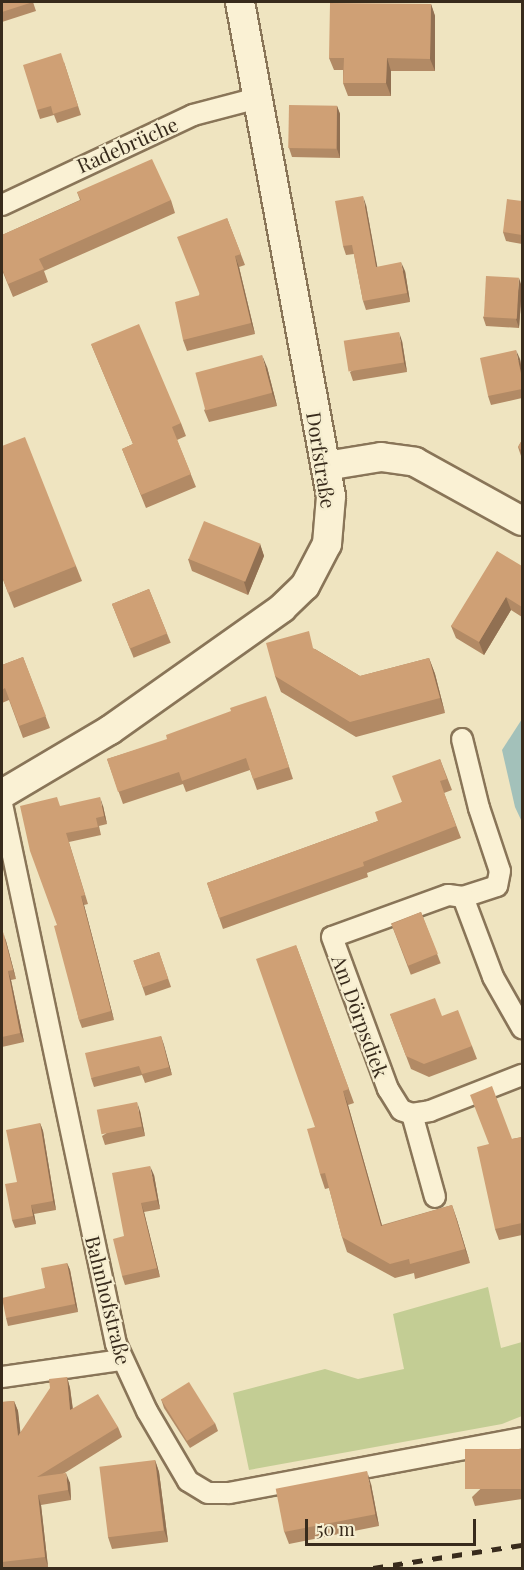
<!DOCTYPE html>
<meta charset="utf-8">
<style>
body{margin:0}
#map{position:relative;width:524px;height:1570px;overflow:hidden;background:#efe4c0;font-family:"Playfair Display",serif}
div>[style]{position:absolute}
.green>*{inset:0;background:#c3cd94}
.water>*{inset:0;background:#a3c1ba}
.roads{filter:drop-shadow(2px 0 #897558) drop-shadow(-2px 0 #897558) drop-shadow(0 2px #897558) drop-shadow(0 -2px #897558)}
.street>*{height:20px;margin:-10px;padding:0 10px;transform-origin:10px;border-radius:10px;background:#faf1d4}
.secondary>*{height:28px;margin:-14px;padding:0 14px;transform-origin:14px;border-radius:14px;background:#faf1d4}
.rail>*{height:4.5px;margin-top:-2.25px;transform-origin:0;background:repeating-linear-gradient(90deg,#382b1c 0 10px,transparent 0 20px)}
.wall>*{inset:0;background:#b28a65;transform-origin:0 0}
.shaded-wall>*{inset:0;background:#917052}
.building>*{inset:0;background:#cfa075;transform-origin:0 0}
span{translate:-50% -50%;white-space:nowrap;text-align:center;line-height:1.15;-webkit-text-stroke:4.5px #f6eed0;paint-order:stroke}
.street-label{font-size:20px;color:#382b1c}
.frame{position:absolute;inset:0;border:3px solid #382b1c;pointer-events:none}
.scale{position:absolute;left:305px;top:1519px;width:171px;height:27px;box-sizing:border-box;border:3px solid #382b1c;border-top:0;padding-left:8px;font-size:18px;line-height:21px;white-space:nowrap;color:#382b1c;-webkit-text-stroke:4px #f6eed0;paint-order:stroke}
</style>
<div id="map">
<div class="green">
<i style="clip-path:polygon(488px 1287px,501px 1348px,522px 1342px,522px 1416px,502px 1424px,249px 1470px,233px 1393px,325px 1369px,358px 1379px,404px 1369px,393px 1314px)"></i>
</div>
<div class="water">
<i style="clip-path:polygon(522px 719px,522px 822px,515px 807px,502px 750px)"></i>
</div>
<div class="roads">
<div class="street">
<i style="left:2px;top:205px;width:211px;rotate:-25.2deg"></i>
<i style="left:193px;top:115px;width:67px;rotate:-14.7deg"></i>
<i style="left:462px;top:739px;width:71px;rotate:76.2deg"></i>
<i style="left:479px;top:808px;width:66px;rotate:71.6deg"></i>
<i style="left:500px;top:871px;width:15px;rotate:101deg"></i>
<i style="left:497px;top:886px;width:36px;rotate:162deg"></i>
<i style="left:463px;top:897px;width:15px;rotate:-172deg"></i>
<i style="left:448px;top:895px;width:123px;rotate:160.1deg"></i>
<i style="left:332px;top:937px;width:162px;rotate:69.8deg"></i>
<i style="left:388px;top:1089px;width:25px;rotate:58deg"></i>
<i style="left:401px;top:1110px;width:12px;rotate:20deg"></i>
<i style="left:412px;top:1114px;width:18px;rotate:-9deg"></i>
<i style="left:430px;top:1111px;width:99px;rotate:-21.4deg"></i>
<i style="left:2px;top:804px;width:552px;rotate:78.08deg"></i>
<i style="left:116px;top:1344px;width:74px;rotate:65.2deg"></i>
<i style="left:147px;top:1411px;width:81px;rotate:59.6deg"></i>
<i style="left:188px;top:1481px;width:23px;rotate:31deg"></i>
<i style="left:208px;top:1493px;width:21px"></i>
<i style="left:229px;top:1493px;width:298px;rotate:-10.6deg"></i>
<i style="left:463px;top:897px;width:85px;rotate:69.4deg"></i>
<i style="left:493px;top:977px;width:59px;rotate:60.4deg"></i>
<i style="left:412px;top:1114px;width:86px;rotate:74.5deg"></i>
<i style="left:2px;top:1377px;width:120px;rotate:-8.1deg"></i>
</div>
<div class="secondary">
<i style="left:326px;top:466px;width:56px;rotate:-9.3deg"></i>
<i style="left:381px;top:457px;width:34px;rotate:8deg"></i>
<i style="left:415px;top:462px;width:122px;rotate:28.9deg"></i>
<i style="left:2px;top:794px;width:126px;rotate:-30.7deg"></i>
<i style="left:110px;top:730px;width:211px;rotate:-35.3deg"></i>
<i style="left:282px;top:608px;width:32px;rotate:-44deg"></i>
<i style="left:305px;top:586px;width:47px;rotate:-62.4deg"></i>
<i style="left:327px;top:544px;width:48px;rotate:-85.2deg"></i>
<i style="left:331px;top:496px;width:502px;rotate:-100.44deg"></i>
</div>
</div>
<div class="rail">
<i style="left:373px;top:1568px;width:151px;rotate:-8.8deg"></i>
</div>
<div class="wall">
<i style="clip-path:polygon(2px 2px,33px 2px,36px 11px,2px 22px)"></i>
<i style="clip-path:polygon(431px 4px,435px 16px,435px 71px,391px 71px,391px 96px,348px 96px,343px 83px,343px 70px,334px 70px,329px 58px)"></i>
<i style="clip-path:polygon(64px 62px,81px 115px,57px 123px,54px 115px,40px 119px,37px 110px)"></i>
<i style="clip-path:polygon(337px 106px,340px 114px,340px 158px,292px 157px,289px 148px)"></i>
<i style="clip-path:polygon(77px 192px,171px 200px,175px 213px,44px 271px,48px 282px,13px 297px,2px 270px,2px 235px,80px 200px)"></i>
<i style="clip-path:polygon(522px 201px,522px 244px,506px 241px,503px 232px)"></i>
<i style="clip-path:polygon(366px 205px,377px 267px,405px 271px,410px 302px,366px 310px,363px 301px,354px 254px,346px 255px,343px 246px)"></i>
<i style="clip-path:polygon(227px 218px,245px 265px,239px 267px,255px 334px,187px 351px,183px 340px)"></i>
<i style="clip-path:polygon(522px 287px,519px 328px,486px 326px,483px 317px)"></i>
<i style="clip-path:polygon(402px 341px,407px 372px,353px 381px,350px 372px)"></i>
<i style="clip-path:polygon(91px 344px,181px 423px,186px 436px,177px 440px,196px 487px,146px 508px,122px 449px,133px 444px)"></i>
<i style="clip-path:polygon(520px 359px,522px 372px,522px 398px,491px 405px,488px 396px)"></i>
<i style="clip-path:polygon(267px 367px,277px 406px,209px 422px,204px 410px)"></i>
<i style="clip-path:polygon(522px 440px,522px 458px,521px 456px,518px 447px)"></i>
<i style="clip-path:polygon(2px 446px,76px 566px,82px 581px,14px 608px,2px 577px)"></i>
<i style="clip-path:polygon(260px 544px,264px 556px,248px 595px,192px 571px,188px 559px)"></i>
<i style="clip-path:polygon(522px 566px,522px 617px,511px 610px,484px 655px,456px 638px,451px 626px)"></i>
<i style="left:149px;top:589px;width:58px;height:40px;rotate:68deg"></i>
<i style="clip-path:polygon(315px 649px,360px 676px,429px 658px,435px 674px,445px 713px,356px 737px,281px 692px,275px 676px)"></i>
<i style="clip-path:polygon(23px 657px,50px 728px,23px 738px,9px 700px,2px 703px,2px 665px)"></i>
<i style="clip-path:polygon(270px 708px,293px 779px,257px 790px,250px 770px,186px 792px,183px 784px,123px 804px,107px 759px)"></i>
<i style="clip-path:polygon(440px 759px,452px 790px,444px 793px,461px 838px,367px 873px,368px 877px,223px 929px,207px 883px,378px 821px,402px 802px)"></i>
<i style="clip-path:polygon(61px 806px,103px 806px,107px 824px,99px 826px,101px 835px,69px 842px,88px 904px,84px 905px,114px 1020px,82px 1028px,79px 1020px,57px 925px)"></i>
<i style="left:421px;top:912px;width:55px;height:32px;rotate:69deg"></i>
<i style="clip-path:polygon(2px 933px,6px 941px,16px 979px,11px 980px,24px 1042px,2px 1047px)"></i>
<i style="clip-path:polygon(296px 945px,354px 1103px,348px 1105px,382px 1225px,452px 1205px,457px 1220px,470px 1263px,415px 1279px,414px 1273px,395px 1278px,347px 1252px,342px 1237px,329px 1188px,325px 1189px,320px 1174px)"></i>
<i style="left:159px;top:952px;width:37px;height:27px;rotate:71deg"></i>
<i style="clip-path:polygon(390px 1014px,442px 1016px,472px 1046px,477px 1059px,429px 1077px,411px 1069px)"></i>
<i style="clip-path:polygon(161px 1036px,172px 1075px,145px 1083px,142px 1075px,94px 1087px,91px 1078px)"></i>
<i style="clip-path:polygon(140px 1111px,145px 1136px,105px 1145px,102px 1136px)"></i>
<i style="clip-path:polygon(40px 1123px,43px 1131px,56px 1210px,34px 1214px,36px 1224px,15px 1228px,12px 1220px,17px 1182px)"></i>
<i style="clip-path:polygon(522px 1137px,522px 1235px,499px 1240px,495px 1229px,512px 1139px)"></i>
<i style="clip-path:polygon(154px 1175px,160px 1209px,144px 1212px,160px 1277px,125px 1285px,122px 1276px,124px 1236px)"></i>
<i style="clip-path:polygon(67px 1263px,70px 1270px,78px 1312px,8px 1326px,6px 1318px,45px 1288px)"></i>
<i style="clip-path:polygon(67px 1377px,70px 1388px,73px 1409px,118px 1427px,122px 1437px,63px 1474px,70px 1483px,71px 1500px,41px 1505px,48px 1567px,38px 1569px,2px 1569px,2px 1402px,14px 1401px,18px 1411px,20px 1433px)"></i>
<i style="clip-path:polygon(161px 1399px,215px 1423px,218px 1431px,190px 1448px,164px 1408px)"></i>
<i style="clip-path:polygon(522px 1449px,522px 1499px,475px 1506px,472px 1497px)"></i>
<i style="clip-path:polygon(155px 1460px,159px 1472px,168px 1542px,112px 1549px,108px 1537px)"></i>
<i style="clip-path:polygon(371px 1484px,379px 1526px,289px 1544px,284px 1531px)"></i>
</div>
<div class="shaded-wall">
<i style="clip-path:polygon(431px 4px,435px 16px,435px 71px,430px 59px)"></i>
<i style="clip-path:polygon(387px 58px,391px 71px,391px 96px,386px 83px)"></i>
<i style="clip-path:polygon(337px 106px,340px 114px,340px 158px,337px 149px)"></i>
<i style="clip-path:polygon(363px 196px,366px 205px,379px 276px,376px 267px)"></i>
<i style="clip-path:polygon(235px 256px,239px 267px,255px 334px,251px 323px)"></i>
<i style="clip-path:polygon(401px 262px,405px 271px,410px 302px,407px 293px)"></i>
<i style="clip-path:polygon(519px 278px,522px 287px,519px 328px,516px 319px)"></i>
<i style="clip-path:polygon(399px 332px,402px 341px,407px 372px,404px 363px)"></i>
<i style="clip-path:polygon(516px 350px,520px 359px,522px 372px,522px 378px)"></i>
<i style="clip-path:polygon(262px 355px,267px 367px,277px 406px,272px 393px)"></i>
<i style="clip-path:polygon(260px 544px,264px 556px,248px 595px,244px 582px)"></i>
<i style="clip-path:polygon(506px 597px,511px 610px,484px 655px,479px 642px)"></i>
<i style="clip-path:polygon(429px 658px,435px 674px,445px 713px,440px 698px)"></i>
<i style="clip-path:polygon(100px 797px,103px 806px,107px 824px,104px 816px)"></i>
<i style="clip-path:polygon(81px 896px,84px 905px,114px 1020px,111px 1011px)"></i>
<i style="clip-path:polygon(3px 932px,6px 941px,16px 979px,13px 970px)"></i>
<i style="clip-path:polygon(8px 971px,11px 980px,24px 1042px,20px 1033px)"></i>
<i style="clip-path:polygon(161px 1036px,164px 1045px,172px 1075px,169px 1067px)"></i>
<i style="clip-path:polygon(343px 1091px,348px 1105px,386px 1240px,381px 1226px)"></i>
<i style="clip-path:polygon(137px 1102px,140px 1111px,145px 1136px,142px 1127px)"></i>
<i style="clip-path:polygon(40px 1123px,43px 1131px,56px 1210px,53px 1201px)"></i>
<i style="clip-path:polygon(150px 1166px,154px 1175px,160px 1209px,157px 1200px)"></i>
<i style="clip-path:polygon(141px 1203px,144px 1212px,160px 1277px,157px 1268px)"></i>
<i style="clip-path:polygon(31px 1205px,34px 1214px,36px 1224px,33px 1216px)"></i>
<i style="clip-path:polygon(452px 1205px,457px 1220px,470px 1263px,465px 1249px)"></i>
<i style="clip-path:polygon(67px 1263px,70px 1270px,78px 1312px,75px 1304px)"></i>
<i style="clip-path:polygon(67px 1377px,70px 1388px,74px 1420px,70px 1410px)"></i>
<i style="clip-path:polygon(14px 1401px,18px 1411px,22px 1446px,18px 1436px)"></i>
<i style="clip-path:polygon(155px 1460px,159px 1472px,168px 1542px,164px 1530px)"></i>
<i style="clip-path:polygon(367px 1471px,371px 1484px,379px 1526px,375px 1514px)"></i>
<i style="clip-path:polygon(66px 1473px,70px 1483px,71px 1500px,68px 1490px)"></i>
<i style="clip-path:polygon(38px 1495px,41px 1505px,48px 1567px,45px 1557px)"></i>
</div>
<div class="building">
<i style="clip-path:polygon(2px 2px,33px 2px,2px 12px)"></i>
<i style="clip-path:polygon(330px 3px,431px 4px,430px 59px,387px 58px,386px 83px,343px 83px,344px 58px,329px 58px)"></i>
<i style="clip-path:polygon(61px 53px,78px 106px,53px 114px,51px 106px,37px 110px,23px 65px)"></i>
<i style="left:289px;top:105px;width:48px;height:43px;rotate:1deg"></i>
<i style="clip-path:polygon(152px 159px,171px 200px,39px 259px,44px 269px,8px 284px,2px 268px,2px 235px,81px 200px,77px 192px)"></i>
<i style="clip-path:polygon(363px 196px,376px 267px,401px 262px,407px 293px,363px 301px,352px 245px,343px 246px,335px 201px)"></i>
<i style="clip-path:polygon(507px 199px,522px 201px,522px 235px,503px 232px)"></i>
<i style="clip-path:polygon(227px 218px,241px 254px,235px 256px,251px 323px,183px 340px,175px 302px,200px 295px,177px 237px)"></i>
<i style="left:486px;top:276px;width:33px;height:41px;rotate:3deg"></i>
<i style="clip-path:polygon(139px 324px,181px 423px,172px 427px,191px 474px,141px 495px,122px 449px,133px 444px,91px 344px)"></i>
<i style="left:399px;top:332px;width:31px;height:56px;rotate:81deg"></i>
<i style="clip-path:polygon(516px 350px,522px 378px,522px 389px,488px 396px,480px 358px)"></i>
<i style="left:262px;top:355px;width:39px;height:69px;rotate:75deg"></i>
<i style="clip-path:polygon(25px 437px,76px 566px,8px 593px,2px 576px,2px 446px)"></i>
<i style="clip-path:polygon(522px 440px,522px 451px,518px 447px)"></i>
<i style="left:204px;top:521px;width:61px;height:41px;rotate:22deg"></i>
<i style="clip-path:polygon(497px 551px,522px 566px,522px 607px,506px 597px,479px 642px,451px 626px)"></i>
<i style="left:149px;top:589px;width:48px;height:40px;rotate:68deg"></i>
<i style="clip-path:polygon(309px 631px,313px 648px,360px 676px,429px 658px,440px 698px,350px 722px,275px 676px,266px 643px)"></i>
<i style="clip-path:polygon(23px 657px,46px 716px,19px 726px,5px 688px,2px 690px,2px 665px)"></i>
<i style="clip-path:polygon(266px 696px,289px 767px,253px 779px,246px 758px,182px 781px,179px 772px,118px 792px,107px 759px,167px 739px,166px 735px,231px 711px,230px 708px)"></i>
<i style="clip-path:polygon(440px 759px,447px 779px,440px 781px,456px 826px,363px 862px,364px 866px,219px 918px,207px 883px,378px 821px,375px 812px,402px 802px,392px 776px)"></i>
<i style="clip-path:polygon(57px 797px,60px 806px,100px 797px,104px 816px,96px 818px,98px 827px,66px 833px,85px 895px,81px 896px,111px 1011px,79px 1020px,54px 926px,57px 925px,30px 851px,20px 806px)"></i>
<i style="left:421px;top:912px;width:45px;height:32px;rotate:68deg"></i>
<i style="clip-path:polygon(3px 932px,13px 970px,8px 971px,20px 1033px,2px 1037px,2px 933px)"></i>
<i style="clip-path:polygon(296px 945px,349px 1089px,343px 1091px,381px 1226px,452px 1205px,465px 1249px,410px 1264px,409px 1259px,390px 1264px,342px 1237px,325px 1173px,320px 1174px,307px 1129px,315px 1127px,256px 959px)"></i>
<i style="left:159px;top:952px;width:28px;height:27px;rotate:71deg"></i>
<i style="clip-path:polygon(435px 998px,442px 1016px,458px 1010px,472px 1046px,424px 1064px,406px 1056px,390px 1014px)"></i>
<i style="clip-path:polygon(161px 1036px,169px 1067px,142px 1074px,139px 1066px,91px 1078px,85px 1053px)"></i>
<i style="clip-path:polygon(492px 1086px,512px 1139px,522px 1137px,522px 1223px,495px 1229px,477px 1147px,489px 1144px,470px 1095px)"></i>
<i style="left:137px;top:1102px;width:25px;height:41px;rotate:79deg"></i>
<i style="clip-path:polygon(40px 1123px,53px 1201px,31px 1205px,33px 1216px,12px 1220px,5px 1184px,17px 1182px,6px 1130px)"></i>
<i style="clip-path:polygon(150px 1166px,157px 1200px,141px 1203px,157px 1268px,122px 1276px,113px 1239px,124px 1236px,112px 1173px)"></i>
<i style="clip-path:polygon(67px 1263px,75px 1304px,6px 1318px,2px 1298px,45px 1288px,41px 1268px)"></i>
<i style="clip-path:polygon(67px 1377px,70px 1410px,98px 1394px,118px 1427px,37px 1477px,66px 1473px,68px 1490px,38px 1495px,45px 1557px,2px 1562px,2px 1402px,14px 1401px,18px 1436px,50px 1388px,49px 1379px)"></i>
<i style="left:189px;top:1382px;width:49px;height:33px;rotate:58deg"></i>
<i style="left:522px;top:1449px;width:40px;height:57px;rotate:90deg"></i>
<i style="left:155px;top:1460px;width:71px;height:56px;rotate:83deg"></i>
<i style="left:367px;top:1471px;width:44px;height:93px;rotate:79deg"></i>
</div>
<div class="street-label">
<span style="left:127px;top:144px;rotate:-24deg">Radebrüche</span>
<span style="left:322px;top:460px;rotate:81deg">Dorfstraße</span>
<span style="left:361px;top:1016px;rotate:70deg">Am Dörpsdiek</span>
<span style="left:109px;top:1300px;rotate:76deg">Bahnhofstraße</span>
</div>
<div class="frame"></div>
<div class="scale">50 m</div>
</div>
